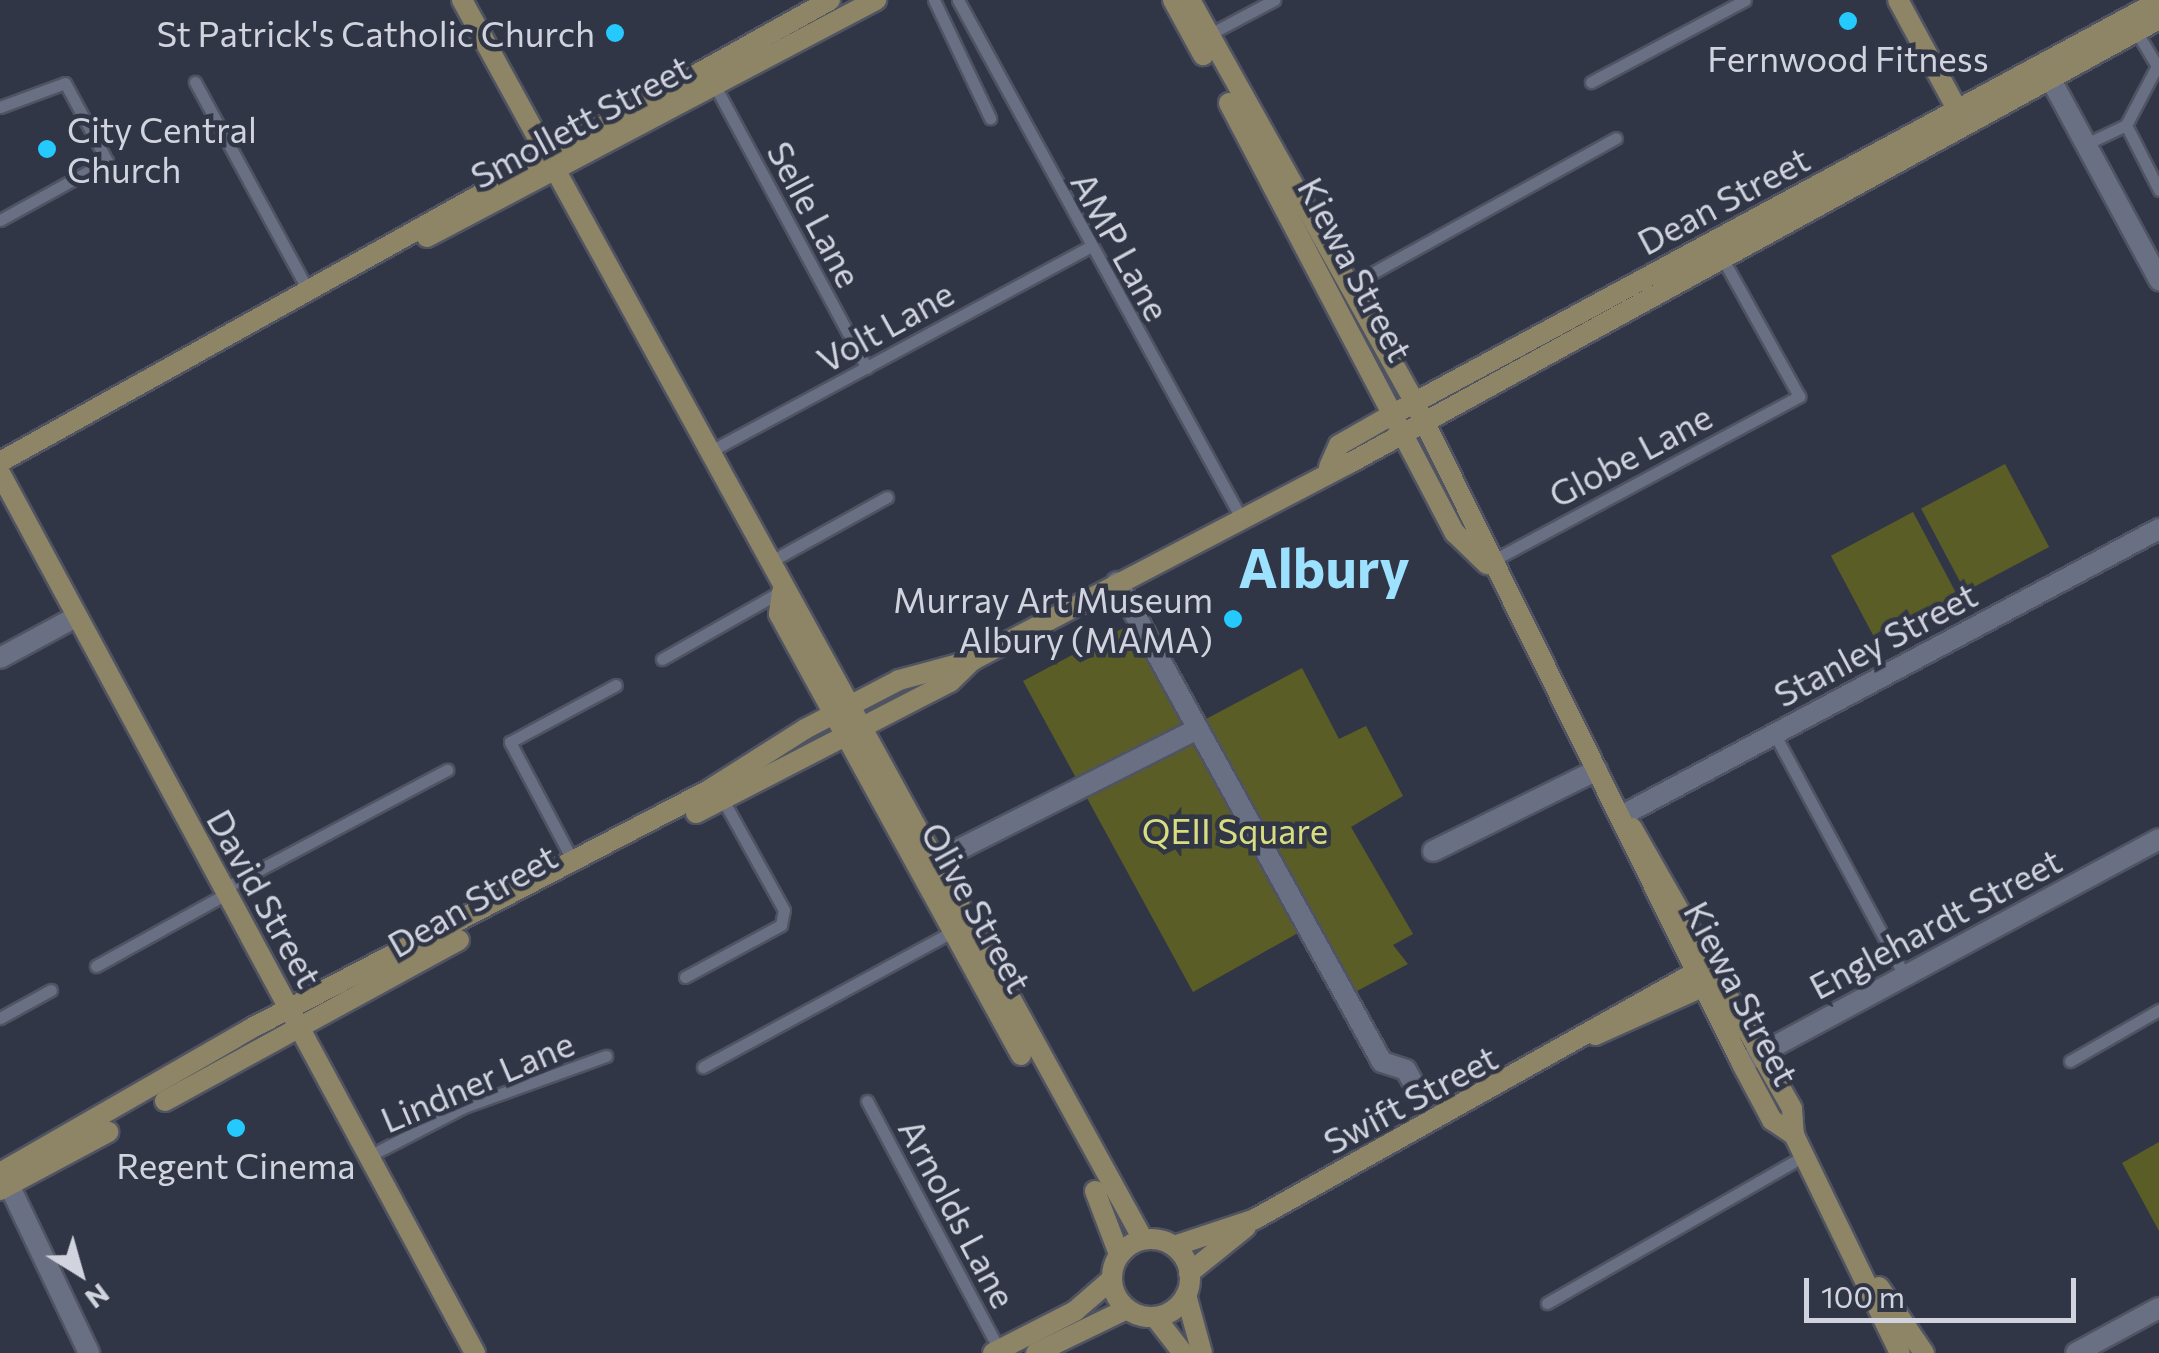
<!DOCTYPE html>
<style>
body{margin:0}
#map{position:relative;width:2159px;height:1353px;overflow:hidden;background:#313647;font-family:Commissioner,sans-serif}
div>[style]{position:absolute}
.green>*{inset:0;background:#5b5d27;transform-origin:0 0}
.roads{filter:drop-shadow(2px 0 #505462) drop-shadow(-2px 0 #505462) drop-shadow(0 2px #505462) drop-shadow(0 -2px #505462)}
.lane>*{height:11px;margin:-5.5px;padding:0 5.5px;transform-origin:5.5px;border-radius:5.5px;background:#6a7083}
.street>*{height:20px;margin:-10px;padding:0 10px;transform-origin:10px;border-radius:10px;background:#6a7083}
.secondary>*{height:20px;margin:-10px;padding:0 10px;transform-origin:10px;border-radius:10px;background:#8e8566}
.secondary>.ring{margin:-10px;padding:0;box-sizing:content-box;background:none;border:20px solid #8e8566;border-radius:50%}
.dots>*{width:28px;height:28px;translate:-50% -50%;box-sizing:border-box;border:5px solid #313647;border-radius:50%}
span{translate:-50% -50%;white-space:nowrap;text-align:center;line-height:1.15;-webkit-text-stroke:9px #313647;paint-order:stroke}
.poi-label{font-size:35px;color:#d1d4df}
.right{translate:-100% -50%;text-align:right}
.left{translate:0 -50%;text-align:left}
.street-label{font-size:35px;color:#d1d4df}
.park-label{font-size:35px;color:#d9dd81}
.town-label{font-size:55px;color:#9ce1fe;font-weight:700}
.north{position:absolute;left:30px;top:1223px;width:100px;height:100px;-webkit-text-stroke:8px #313647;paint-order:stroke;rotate:143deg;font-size:28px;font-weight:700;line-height:40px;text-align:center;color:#d1d4df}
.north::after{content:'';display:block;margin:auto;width:35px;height:45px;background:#d1d4df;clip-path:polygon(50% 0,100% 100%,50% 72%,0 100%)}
.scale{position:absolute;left:1804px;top:1278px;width:272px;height:45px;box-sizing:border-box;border:5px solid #d1d4df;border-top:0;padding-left:12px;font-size:30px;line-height:35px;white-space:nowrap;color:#d1d4df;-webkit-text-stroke:8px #313647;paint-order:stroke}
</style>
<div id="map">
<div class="green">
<i style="left:2005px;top:464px;width:94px;height:95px;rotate:62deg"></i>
<i style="left:1913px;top:512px;width:94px;height:93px;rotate:62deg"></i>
<i style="clip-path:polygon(1148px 615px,1206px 719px,1302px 668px,1339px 739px,1366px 726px,1403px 796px,1351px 827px,1413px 934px,1393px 945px,1408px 964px,1357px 991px,1314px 924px,1193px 992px,1023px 681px)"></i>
<i style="clip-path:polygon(2159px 1142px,2159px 1231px,2122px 1163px)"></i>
</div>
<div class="roads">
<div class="lane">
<i style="left:934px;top:0;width:131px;rotate:64.6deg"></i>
<i style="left:958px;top:0;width:588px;rotate:61.34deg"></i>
<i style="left:2136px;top:31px;width:41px;rotate:59deg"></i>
<i style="left:2157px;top:66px;width:67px;rotate:117.7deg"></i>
<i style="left:2126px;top:125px;width:73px;rotate:63.1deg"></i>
<i style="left:1208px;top:35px;width:75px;rotate:-27.9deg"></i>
<i style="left:195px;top:82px;width:241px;rotate:61.5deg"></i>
<i style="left:1591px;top:82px;width:174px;rotate:-28deg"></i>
<i style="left:715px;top:86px;width:320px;rotate:61.7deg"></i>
<i style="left:0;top:107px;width:69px;rotate:-20.3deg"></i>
<i style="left:65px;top:83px;width:89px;rotate:61.7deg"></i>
<i style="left:107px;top:161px;width:122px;rotate:151.1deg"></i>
<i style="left:2086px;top:144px;width:44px;rotate:-25.4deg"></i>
<i style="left:1349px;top:286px;width:305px;rotate:-29deg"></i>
<i style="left:707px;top:453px;width:434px;rotate:-28.3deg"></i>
<i style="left:1490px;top:562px;width:351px;rotate:-28.2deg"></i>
<i style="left:1799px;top:396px;width:160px;rotate:-119.1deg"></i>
<i style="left:768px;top:563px;width:136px;rotate:-29deg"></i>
<i style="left:662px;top:659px;width:136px;rotate:-29.6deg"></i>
<i style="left:1775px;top:735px;width:274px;rotate:61.7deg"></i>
<i style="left:574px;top:863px;width:137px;rotate:-117.9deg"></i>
<i style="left:510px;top:742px;width:120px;rotate:-28.3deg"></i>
<i style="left:223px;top:889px;width:254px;rotate:-28deg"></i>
<i style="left:96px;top:966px;width:149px;rotate:-29deg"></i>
<i style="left:685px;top:977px;width:109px;rotate:-28.4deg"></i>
<i style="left:781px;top:925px;width:15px;rotate:-79deg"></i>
<i style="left:784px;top:910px;width:128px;rotate:-119deg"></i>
<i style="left:0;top:1018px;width:58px;rotate:-28.8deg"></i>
<i style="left:2070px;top:1061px;width:103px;rotate:-29.8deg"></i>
<i style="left:703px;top:1067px;width:285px;rotate:-28.5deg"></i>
<i style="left:867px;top:1101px;width:285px;rotate:62deg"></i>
<i style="left:369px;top:1156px;width:107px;rotate:-27.3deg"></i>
<i style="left:464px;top:1107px;width:151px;rotate:-19.8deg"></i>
<i style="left:1547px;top:1303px;width:297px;rotate:-29.8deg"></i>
</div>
<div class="street">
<i style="left:2050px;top:78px;width:230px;rotate:61.6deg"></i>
<i style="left:1117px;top:582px;width:548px;rotate:61.1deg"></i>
<i style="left:1382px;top:1062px;width:25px;rotate:18deg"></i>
<i style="left:1406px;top:1070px;width:26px;rotate:61deg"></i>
<i style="left:0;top:658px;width:84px;rotate:-28.4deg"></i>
<i style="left:1621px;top:816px;width:610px;rotate:-28.08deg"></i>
<i style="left:1433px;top:851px;width:183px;rotate:-26.3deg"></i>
<i style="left:938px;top:860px;width:290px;rotate:-26.8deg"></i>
<i style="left:1747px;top:1061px;width:468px;rotate:-28.3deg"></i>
<i style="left:9px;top:1185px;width:186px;rotate:64.5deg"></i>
<i style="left:2076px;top:1353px;width:94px;rotate:-28.5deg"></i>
</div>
<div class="secondary">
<i style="left:462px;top:0;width:1414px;rotate:61.21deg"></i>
<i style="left:1173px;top:0;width:63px;rotate:61.4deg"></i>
<i style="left:1190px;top:0;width:462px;rotate:60.8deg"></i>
<i style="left:1415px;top:403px;width:737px;rotate:63.68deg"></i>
<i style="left:1742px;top:1064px;width:64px;rotate:61.8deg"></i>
<i style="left:1772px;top:1120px;width:27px;rotate:34deg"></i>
<i style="left:1898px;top:0;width:139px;rotate:61.6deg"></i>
<i style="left:1229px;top:103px;width:486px;rotate:62.3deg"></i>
<i style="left:1455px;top:533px;width:45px;rotate:44.1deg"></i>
<i style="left:427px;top:237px;width:508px;rotate:-27.83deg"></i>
<i style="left:0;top:462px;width:950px;rotate:-29.1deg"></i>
<i style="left:1329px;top:467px;width:24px;rotate:-66deg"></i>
<i style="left:1339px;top:445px;width:64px;rotate:-29.7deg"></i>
<i style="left:1395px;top:413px;width:868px;rotate:-28.34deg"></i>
<i style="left:0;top:473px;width:1000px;rotate:61.64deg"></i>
<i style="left:782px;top:592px;width:22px;rotate:98deg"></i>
<i style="left:779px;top:614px;width:503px;rotate:61.24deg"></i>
<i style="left:696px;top:813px;width:286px;rotate:-27.3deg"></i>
<i style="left:950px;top:682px;width:30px;rotate:-44deg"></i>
<i style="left:1632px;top:828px;width:323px;rotate:60.3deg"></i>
<i style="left:1792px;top:1109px;width:26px;rotate:86deg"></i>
<i style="left:1794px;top:1135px;width:242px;rotate:64.1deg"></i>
<i style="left:1595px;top:1035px;width:127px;rotate:-24.1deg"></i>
<i style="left:165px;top:1101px;width:335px;rotate:-28.7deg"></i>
<i style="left:0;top:1173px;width:289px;rotate:-29.9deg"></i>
<i style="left:250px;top:1029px;width:517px;rotate:-27.51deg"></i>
<i style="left:709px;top:790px;width:114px;rotate:-32.4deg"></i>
<i style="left:805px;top:729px;width:106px;rotate:-27.5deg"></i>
<i style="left:899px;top:680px;width:77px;rotate:-15.1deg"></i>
<i style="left:973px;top:660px;width:425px;rotate:-27.6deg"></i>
<i style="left:1350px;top:463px;width:923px;rotate:-28.76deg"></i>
<i style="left:0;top:1190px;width:123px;rotate:-28.2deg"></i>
<i style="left:1095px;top:1191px;width:67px;rotate:69.1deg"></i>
<i class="ring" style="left:1112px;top:1239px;width:58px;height:58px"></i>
<i style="left:1174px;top:1246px;width:85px;rotate:-18.4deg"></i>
<i style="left:1255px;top:1219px;width:526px;rotate:-29.25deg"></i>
<i style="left:1189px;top:1273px;width:73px;rotate:-38.9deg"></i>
<i style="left:1879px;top:1287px;width:80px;rotate:55.7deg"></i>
<i style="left:1186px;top:1295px;width:60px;rotate:74.6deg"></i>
<i style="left:1155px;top:1317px;width:46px;rotate:52.1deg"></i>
<i style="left:993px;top:1353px;width:92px;rotate:-27.1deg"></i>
<i style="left:1075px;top:1311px;width:49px;rotate:-40.9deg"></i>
<i style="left:1036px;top:1353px;width:101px;rotate:-25.8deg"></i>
</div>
</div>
<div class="dots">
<i style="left:1848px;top:21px;background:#24c9fe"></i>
<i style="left:615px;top:33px;background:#24c9fe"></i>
<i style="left:47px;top:149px;background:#24c9fe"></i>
<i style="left:1233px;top:619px;background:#24c9fe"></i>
<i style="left:236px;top:1128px;background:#24c9fe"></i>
</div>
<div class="poi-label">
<span class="right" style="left:595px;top:33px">St Patrick's Catholic Church</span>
<span style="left:1848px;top:58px">Fernwood Fitness</span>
<span class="left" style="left:67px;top:149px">City Central<br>Church</span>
<span class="right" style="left:1213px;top:619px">Murray Art Museum<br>Albury (MAMA)</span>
<span style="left:236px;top:1165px">Regent Cinema</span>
</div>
<div class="street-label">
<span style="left:580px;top:121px;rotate:-28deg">Smollett Street</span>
<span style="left:1723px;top:200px;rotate:-28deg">Dean Street</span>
<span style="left:815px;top:214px;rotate:62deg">Selle Lane</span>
<span style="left:1121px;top:246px;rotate:61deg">AMP Lane</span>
<span style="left:1356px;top:269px;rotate:62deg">Kiewa Street</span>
<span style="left:885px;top:326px;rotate:-29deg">Volt Lane</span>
<span style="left:1630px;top:455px;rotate:-28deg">Globe Lane</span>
<span style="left:1875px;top:644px;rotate:-28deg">Stanley Street</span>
<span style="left:265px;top:898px;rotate:61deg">David Street</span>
<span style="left:472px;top:900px;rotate:-30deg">Dean Street</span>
<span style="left:977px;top:907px;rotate:61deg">Olive Street</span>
<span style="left:1935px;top:923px;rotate:-28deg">Englehardt Street</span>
<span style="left:1742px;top:993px;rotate:62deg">Kiewa Street</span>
<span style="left:477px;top:1081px;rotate:-23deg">Lindner Lane</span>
<span style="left:1410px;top:1099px;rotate:-28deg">Swift Street</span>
<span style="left:958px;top:1213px;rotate:62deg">Arnolds Lane</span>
</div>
<div class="park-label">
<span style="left:1235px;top:830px">QEII Square</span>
</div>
<div class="town-label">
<span style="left:1324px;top:566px">Albury</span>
</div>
<div class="north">N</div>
<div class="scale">100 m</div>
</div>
